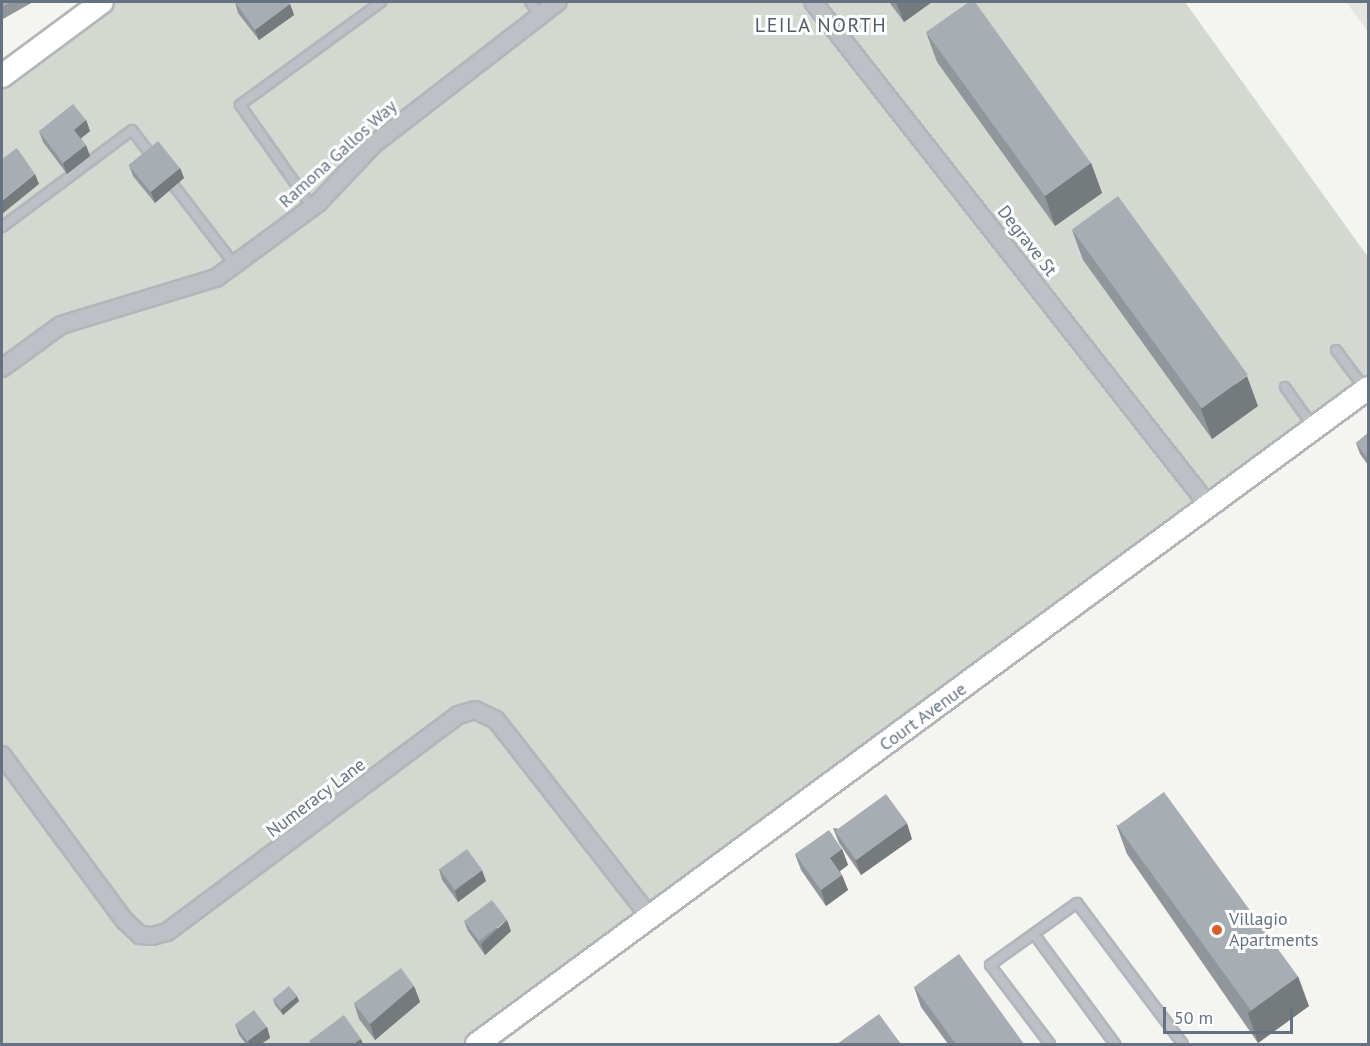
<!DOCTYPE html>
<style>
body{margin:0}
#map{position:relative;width:1370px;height:1046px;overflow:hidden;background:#f4f4f0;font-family:"PT Sans",sans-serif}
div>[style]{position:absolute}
.built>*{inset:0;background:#e5e6e4}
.green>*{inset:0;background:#d3d9d0}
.roads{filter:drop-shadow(2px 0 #b2b6bb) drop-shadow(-2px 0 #b2b6bb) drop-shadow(0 2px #b2b6bb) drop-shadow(0 -2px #b2b6bb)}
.lane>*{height:8px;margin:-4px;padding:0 4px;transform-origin:4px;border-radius:4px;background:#bdc0c4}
.street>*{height:16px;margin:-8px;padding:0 8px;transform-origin:8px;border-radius:8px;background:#bdc0c4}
.secondary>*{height:22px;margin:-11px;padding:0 11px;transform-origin:11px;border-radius:11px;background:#fff}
.wall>*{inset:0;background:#90969a}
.shaded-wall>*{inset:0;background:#757a7d}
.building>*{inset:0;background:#a7aeb3;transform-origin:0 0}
.dots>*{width:16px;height:16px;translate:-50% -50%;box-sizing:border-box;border:3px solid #fff;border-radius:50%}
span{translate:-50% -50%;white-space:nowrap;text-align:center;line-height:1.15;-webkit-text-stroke:6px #fff;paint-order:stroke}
.street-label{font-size:18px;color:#647281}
.poi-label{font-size:18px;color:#647281}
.left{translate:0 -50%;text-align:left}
.neighbourhood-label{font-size:20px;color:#525c66;letter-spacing:1.5px}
.frame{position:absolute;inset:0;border:3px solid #647281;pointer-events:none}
.scale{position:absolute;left:1163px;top:1007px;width:130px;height:27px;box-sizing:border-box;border:3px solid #647281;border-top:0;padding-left:8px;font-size:18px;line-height:21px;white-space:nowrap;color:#647281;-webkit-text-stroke:4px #fff;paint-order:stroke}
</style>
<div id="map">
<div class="built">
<i style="clip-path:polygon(1346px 2px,1368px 2px,1368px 32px)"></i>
</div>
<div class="green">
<i style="clip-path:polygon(102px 2px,1185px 2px,1368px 257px,1368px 390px,501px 1044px,2px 1044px,2px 76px)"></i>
</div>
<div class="roads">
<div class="lane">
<i style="left:530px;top:2px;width:16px;rotate:52deg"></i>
<i style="left:168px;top:178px;width:108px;rotate:52.5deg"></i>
<i style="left:312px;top:207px;width:125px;rotate:-125.2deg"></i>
<i style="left:240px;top:105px;width:175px;rotate:-36.1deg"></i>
<i style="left:2px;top:227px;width:162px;rotate:-36.7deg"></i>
<i style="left:132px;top:130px;width:35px;rotate:53deg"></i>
<i style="left:1336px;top:350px;width:50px;rotate:53.1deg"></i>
<i style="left:1285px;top:387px;width:50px;rotate:54.7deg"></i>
<i style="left:1034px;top:934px;width:137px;rotate:53.6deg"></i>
<i style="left:1050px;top:1044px;width:99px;rotate:-127.2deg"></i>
<i style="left:990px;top:965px;width:107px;rotate:-35.5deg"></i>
<i style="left:1077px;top:903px;width:176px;rotate:53.1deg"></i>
</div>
<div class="street">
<i style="left:813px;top:2px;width:641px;rotate:51.84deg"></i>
<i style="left:2px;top:368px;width:73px;rotate:-36.1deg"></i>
<i style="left:61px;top:325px;width:162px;rotate:-16.9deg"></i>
<i style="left:216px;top:278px;width:127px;rotate:-36.3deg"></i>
<i style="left:318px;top:203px;width:81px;rotate:-46.5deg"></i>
<i style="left:374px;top:144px;width:232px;rotate:-37.7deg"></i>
<i style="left:2px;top:755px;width:207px;rotate:53.5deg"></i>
<i style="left:125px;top:921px;width:21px;rotate:43deg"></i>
<i style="left:140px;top:935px;width:12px;rotate:5deg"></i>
<i style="left:152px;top:936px;width:16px;rotate:-15deg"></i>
<i style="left:167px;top:932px;width:363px;rotate:-36.7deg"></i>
<i style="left:458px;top:715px;width:18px;rotate:-16deg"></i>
<i style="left:475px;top:710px;width:23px;rotate:25deg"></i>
<i style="left:496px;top:720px;width:250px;rotate:52deg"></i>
</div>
<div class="secondary">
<i style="left:2px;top:76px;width:124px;rotate:-36.5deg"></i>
<i style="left:477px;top:1044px;width:1106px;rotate:-36.36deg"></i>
</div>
</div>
<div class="wall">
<i style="clip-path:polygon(2px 2px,33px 2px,3px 19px,2px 17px)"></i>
<i style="clip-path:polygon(235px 2px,290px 4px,294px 15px,259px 40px,238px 13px)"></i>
<i style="clip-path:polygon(889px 2px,932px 2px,904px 22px)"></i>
<i style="clip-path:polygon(926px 32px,1091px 163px,1102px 193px,1055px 226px,937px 62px)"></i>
<i style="clip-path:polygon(86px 120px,90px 131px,81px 138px,90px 156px,67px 174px,43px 142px,39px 131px)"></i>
<i style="clip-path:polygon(129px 165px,180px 168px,184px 178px,155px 203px,133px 176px)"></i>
<i style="clip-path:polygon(1072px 230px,1258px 406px,1212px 439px,1083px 260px)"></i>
<i style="clip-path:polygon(1368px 433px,1368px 465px,1360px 454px,1356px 443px)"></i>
<i style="clip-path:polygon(1116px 824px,1309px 1006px,1258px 1043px,1127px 854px)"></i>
<i style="clip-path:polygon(833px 828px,912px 839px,861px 875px,839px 843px)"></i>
<i style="clip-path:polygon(842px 849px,848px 865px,840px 871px,848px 890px,826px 906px,801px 870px,795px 854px)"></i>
<i style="clip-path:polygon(439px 869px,486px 881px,458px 902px,442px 880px)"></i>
<i style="clip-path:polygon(464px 921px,511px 931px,485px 955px,468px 931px)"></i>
<i style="clip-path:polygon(414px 986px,420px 1002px,375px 1040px,359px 1019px,354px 1003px)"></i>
<i style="clip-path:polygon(914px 987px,1024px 1044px,948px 1044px,921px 1007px)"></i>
<i style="clip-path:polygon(273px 999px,299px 1001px,283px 1015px,275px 1005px)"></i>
<i style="clip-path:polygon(235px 1024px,267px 1027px,270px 1038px,261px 1044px,246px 1044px,239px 1035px)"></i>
</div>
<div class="shaded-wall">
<i style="clip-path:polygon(896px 2px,932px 2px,904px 22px)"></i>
<i style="clip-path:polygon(290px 4px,294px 15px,259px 40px,255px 30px)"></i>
<i style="clip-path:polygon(86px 120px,90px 131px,78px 141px,74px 130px)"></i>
<i style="clip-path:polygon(86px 145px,90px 156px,67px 174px,63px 163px)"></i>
<i style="clip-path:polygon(1091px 163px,1102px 193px,1055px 226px,1045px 196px)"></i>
<i style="clip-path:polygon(180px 168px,184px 178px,155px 203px,151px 192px)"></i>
<i style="clip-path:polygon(35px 174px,39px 184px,2px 214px,2px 201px)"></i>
<i style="clip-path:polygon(1247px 376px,1258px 406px,1212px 439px,1201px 409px)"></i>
<i style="clip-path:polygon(907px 823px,912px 839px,861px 875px,855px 859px)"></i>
<i style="clip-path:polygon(842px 849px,848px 865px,836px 874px,830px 858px)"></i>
<i style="clip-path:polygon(482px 870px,486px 881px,458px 902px,455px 891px)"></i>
<i style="clip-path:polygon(842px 875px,848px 890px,826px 906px,821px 890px)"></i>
<i style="clip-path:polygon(507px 920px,511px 931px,485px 955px,481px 944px)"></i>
<i style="clip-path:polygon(1298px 976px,1309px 1006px,1258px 1043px,1248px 1013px)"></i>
<i style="clip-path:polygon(414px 986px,420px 1002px,375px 1040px,370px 1024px)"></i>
<i style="clip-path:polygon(297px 996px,299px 1001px,283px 1015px,281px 1010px)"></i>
<i style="clip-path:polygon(267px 1027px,270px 1038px,261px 1044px,249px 1044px,248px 1041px)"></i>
<i style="clip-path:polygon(361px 1039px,363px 1044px,353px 1044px)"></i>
</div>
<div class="building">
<i style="clip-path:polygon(2px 2px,11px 2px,2px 7px)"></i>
<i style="clip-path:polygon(235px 2px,288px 2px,290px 4px,255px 30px)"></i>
<i style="clip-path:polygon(969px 2px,975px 2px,1091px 163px,1045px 196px,926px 32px)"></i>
<i style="clip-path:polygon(73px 104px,86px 120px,74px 130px,86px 145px,63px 163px,39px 131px)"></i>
<i style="left:158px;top:141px;width:35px;height:38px;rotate:51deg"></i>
<i style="clip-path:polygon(17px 148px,35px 174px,2px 201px,2px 159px)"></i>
<i style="left:1118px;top:196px;width:221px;height:57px;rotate:54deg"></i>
<i style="clip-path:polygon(1368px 433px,1368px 459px,1356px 443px)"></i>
<i style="left:1164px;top:792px;width:228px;height:58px;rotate:54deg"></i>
<i style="left:886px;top:794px;width:36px;height:63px;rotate:54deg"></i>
<i style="clip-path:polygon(829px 830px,842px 849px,830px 858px,842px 875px,821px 890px,795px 854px)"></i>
<i style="left:467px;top:849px;width:26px;height:34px;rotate:54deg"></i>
<i style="left:492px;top:900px;width:25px;height:35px;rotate:53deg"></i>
<i style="clip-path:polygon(959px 954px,1024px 1044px,956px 1044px,914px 987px)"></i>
<i style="clip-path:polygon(401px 968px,414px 986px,370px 1024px,354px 1003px)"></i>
<i style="left:289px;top:986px;width:13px;height:21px;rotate:51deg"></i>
<i style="left:254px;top:1010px;width:21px;height:24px;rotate:53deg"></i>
<i style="clip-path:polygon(879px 1014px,901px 1044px,837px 1044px)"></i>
<i style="clip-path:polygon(344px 1015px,361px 1039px,353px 1044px,312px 1044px,309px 1041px)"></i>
</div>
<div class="dots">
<i style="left:1217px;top:930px;background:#dd5d28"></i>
</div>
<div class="street-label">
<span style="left:338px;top:154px;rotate:-42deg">Ramona Gallos Way</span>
<span style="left:1027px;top:241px;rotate:52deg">Degrave St</span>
<span style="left:923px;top:717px;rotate:-36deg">Court Avenue</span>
<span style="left:316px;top:798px;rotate:-37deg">Numeracy Lane</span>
</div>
<div class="poi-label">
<span class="left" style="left:1229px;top:930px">Villagio<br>Apartments</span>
</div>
<div class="neighbourhood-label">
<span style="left:821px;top:25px">LEILA NORTH</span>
</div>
<div class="frame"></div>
<div class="scale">50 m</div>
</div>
